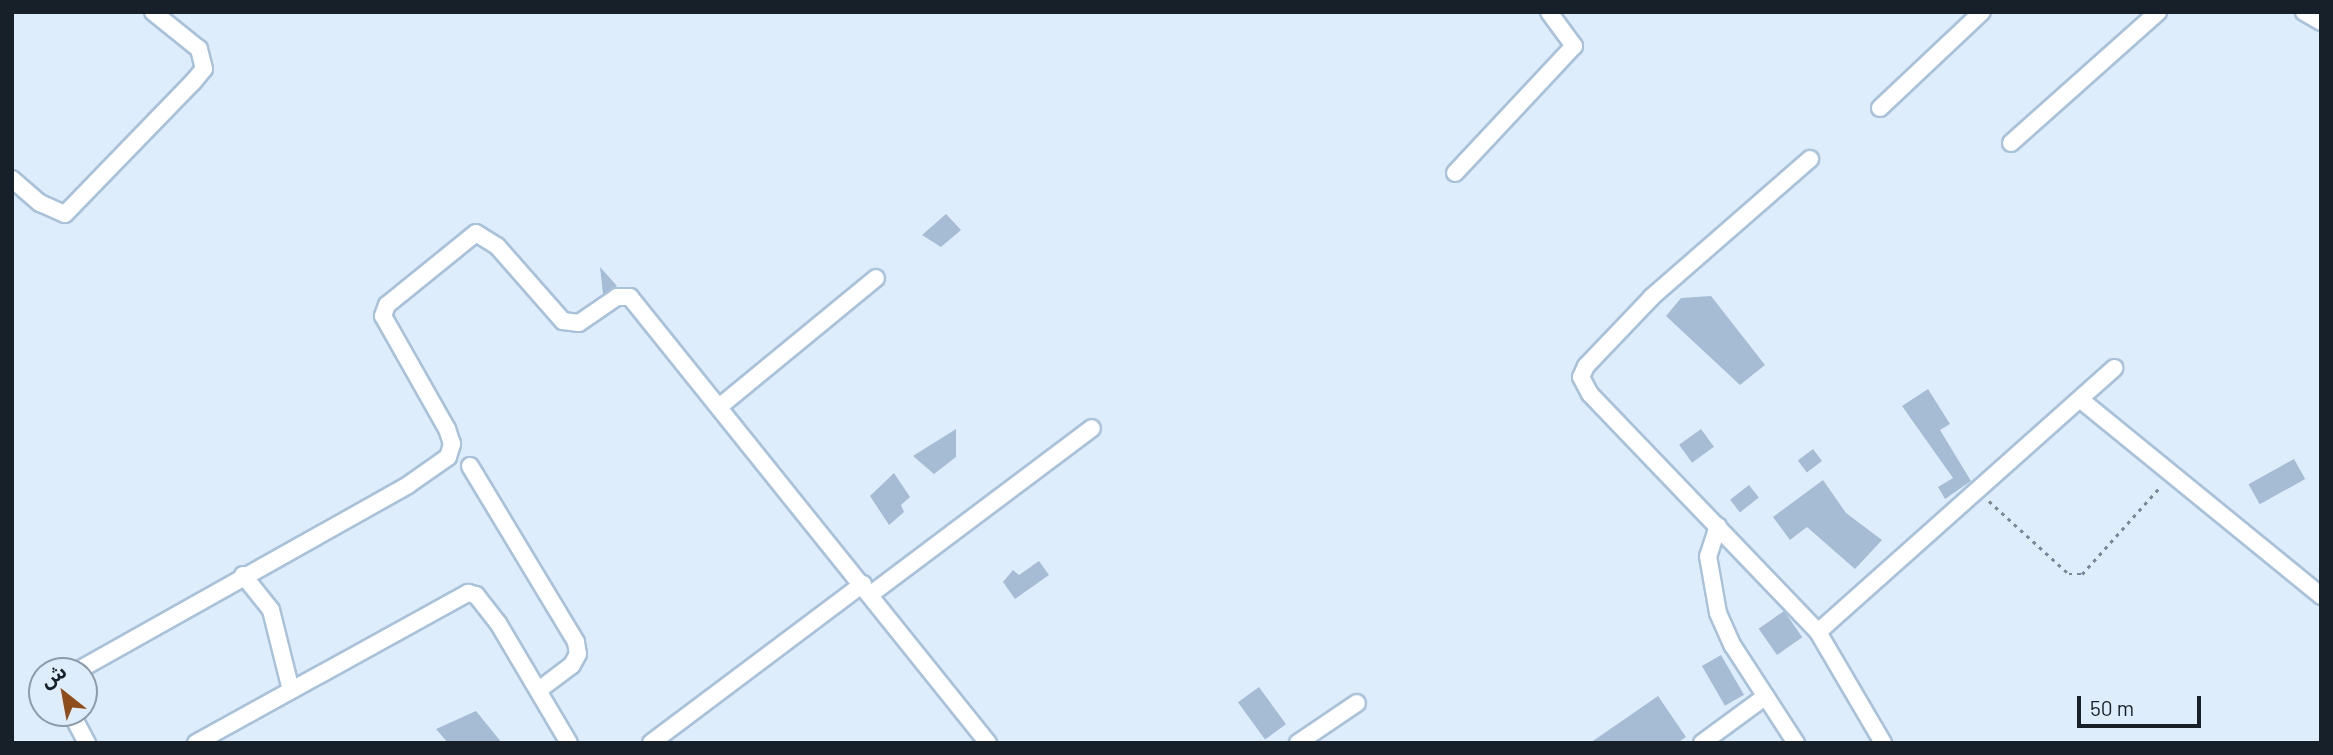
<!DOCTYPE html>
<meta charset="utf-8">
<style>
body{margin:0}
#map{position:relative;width:2333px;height:755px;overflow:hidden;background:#deedfc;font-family:Barlow,"Noto Sans Arabic",sans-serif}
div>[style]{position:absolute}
.building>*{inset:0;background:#a5bcd4;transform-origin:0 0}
.path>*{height:2.5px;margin-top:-1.25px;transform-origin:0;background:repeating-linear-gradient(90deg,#7b8793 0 3.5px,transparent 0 8.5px)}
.roads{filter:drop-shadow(2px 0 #aac2d9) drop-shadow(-2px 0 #aac2d9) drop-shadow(0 2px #aac2d9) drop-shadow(0 -2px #aac2d9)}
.street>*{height:16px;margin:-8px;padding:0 8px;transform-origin:8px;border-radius:8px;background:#fff}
span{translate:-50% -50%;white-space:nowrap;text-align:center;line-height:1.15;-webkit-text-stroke:5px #deedfc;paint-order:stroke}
.frame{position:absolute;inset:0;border:14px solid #172029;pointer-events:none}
.north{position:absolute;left:28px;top:657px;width:70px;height:70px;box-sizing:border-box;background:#deedfc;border:2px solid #8e9ba8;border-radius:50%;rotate:329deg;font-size:19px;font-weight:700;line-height:28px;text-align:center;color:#172029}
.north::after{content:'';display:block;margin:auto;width:24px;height:32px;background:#8f4d1c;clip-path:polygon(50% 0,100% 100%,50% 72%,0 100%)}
.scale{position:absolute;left:2077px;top:696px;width:124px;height:32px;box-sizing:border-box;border:4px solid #172029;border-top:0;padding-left:9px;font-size:21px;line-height:24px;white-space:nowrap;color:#172029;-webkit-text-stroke:5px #deedfc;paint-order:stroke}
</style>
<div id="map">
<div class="building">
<i style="clip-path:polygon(946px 214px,961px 230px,941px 247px,922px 235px)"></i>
<i style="clip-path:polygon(600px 267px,617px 286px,603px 294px)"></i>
<i style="clip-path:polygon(1711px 296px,1765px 365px,1740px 385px,1666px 316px,1681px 298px)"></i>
<i style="clip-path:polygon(1928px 389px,1950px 424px,1940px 430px,1971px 481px,1945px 499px,1938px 487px,1953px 478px,1902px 406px)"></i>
<i style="clip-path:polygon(956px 429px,956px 457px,934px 474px,913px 456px)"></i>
<i style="left:1701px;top:429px;width:22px;height:27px;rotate:54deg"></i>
<i style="left:1813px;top:449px;width:15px;height:19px;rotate:53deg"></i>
<i style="left:2294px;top:459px;width:23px;height:52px;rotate:61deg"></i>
<i style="clip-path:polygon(894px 473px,910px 497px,901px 505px,904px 512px,889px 525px,870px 496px)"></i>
<i style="clip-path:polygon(1823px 480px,1846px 513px,1882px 540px,1855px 569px,1807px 527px,1790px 540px,1773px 517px)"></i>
<i style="left:1749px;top:485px;width:16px;height:24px;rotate:52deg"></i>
<i style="clip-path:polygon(1039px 561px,1049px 575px,1015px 599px,1003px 582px,1013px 570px,1019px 575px)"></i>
<i style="left:1784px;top:611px;width:32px;height:31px;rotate:55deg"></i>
<i style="left:1721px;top:655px;width:46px;height:22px;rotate:60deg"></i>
<i style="left:1259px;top:687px;width:46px;height:26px;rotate:54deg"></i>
<i style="clip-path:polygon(1658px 696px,1686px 737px,1677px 743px,1590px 743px)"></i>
<i style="clip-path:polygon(476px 711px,502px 743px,448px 743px,436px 729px)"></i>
</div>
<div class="path">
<i style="left:1989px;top:501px;width:108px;rotate:42.4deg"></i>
<i style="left:2069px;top:574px;width:13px"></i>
<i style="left:2082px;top:574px;width:117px;rotate:-48.1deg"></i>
</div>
<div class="roads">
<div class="street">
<i style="left:2304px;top:12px;width:20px;rotate:30deg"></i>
<i style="left:1880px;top:108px;width:140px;rotate:-43.3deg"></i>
<i style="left:2011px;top:143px;width:197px;rotate:-41.7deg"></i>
<i style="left:1810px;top:159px;width:210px;rotate:138.9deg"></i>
<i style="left:1652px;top:297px;width:95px;rotate:133.7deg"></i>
<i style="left:1586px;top:366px;width:12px;rotate:114deg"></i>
<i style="left:1581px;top:377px;width:19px;rotate:62deg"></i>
<i style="left:1590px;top:394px;width:330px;rotate:46.2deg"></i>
<i style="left:1818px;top:632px;width:129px;rotate:59.6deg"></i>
<i style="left:1455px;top:173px;width:174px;rotate:-46.9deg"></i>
<i style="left:1574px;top:46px;width:42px;rotate:-126.3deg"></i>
<i style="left:12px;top:179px;width:37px;rotate:41deg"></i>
<i style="left:40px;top:203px;width:27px;rotate:24deg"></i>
<i style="left:65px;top:214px;width:184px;rotate:-45.9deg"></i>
<i style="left:193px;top:82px;width:17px;rotate:-50deg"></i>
<i style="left:204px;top:69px;width:21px;rotate:-104deg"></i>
<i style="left:199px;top:49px;width:59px;rotate:-141.2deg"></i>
<i style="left:2081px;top:400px;width:310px;rotate:39.2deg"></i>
<i style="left:719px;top:407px;width:203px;rotate:-39.4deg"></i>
<i style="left:470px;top:466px;width:205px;rotate:58.9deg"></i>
<i style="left:576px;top:642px;width:12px;rotate:81deg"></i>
<i style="left:578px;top:654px;width:13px;rotate:119deg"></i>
<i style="left:572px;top:665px;width:41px;rotate:142.9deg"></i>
<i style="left:1718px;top:526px;width:32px;rotate:108deg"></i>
<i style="left:1708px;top:556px;width:58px;rotate:80deg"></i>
<i style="left:1718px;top:613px;width:36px;rotate:66deg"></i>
<i style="left:1733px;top:646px;width:116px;rotate:57deg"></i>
<i style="left:243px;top:575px;width:45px;rotate:51.3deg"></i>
<i style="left:271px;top:610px;width:82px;rotate:76deg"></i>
<i style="left:871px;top:594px;width:276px;rotate:-36.9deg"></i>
<i style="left:1818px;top:632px;width:397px;rotate:-41.7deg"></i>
<i style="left:77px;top:671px;width:380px;rotate:-29.3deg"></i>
<i style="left:408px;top:485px;width:49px;rotate:-35deg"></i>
<i style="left:448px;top:457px;width:14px;rotate:-73deg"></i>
<i style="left:452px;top:444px;width:16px;rotate:-108deg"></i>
<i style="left:447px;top:429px;width:130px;rotate:-119.5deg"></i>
<i style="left:383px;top:316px;width:12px;rotate:-70deg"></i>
<i style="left:387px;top:305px;width:114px;rotate:-39deg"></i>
<i style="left:476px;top:233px;width:25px;rotate:32deg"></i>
<i style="left:497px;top:246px;width:100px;rotate:48.7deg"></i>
<i style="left:563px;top:321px;width:16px;rotate:7deg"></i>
<i style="left:579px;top:323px;width:46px;rotate:-34.4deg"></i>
<i style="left:617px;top:297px;width:13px"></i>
<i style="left:630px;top:297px;width:572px;rotate:51.25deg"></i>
<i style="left:71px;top:713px;width:34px;rotate:62deg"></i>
<i style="left:196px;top:743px;width:311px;rotate:-28.9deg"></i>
<i style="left:468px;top:593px;width:8px;rotate:14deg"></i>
<i style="left:476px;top:595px;width:36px;rotate:52deg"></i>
<i style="left:498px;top:623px;width:139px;rotate:59.4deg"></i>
<i style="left:651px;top:743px;width:265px;rotate:-36.9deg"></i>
<i style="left:1298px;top:743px;width:71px;rotate:-34.1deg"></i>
<i style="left:1702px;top:743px;width:79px;rotate:-36.3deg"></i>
</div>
</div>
<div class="frame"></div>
<div class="north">ش</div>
<div class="scale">50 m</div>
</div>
